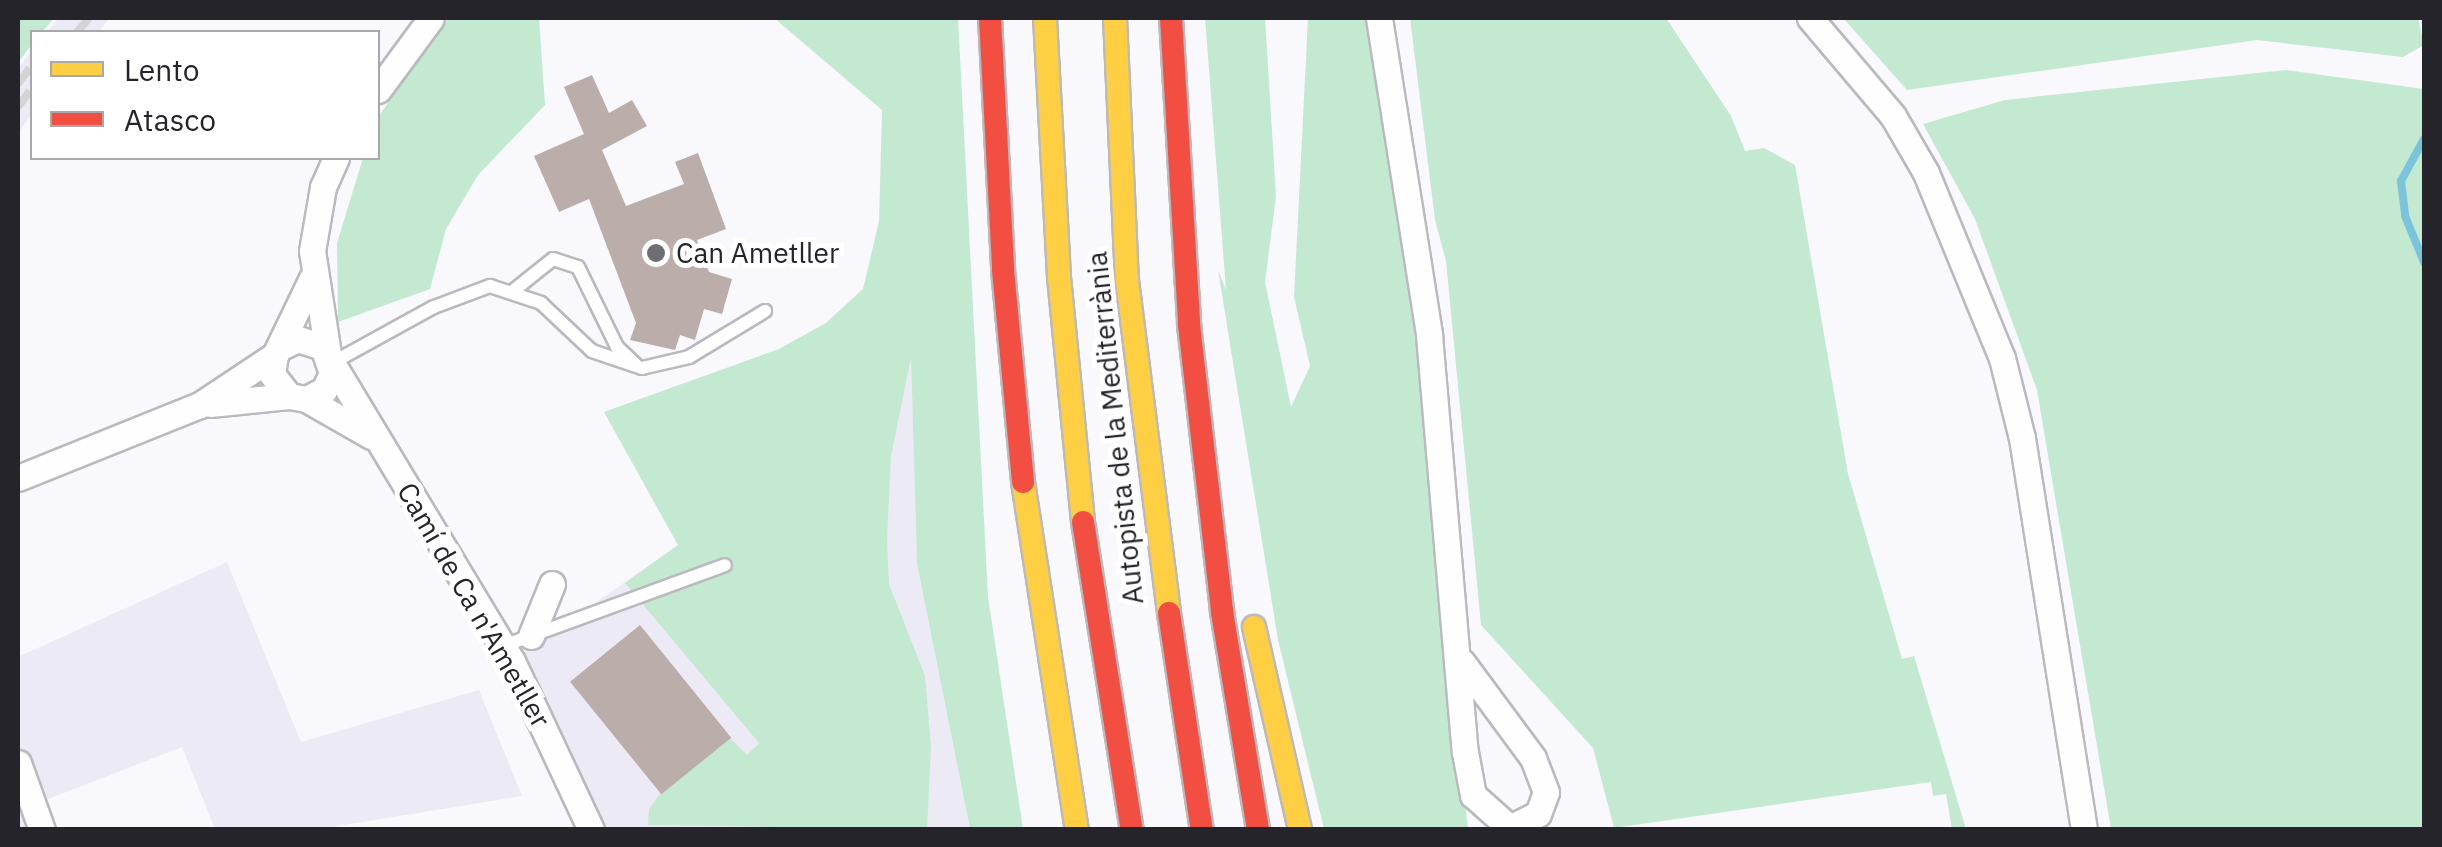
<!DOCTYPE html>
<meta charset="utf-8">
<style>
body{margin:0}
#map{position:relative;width:2442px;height:847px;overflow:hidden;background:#f9f8fd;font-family:"IBM Plex Sans",sans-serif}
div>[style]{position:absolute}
.built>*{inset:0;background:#ecebf5}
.green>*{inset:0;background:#c4e9d1}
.stream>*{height:8px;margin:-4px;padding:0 4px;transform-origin:4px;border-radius:4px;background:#7cc4dc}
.building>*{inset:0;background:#bbada9;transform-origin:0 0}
.roads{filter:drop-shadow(2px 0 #bab9be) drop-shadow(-2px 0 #bab9be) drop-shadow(0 2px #bab9be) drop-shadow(0 -2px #bab9be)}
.lane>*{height:12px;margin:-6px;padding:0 6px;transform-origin:6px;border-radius:6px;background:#fefeff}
.street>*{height:25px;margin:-12.5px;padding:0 12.5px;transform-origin:12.5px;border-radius:12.5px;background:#fefeff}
.slow>*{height:22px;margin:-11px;padding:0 11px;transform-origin:11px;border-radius:11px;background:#ffcf43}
.jam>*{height:22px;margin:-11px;padding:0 11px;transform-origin:11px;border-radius:11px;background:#f24e42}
.rail>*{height:8px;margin-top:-4px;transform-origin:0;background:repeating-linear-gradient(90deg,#d4d4d5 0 20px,transparent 0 30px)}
.dots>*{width:28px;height:28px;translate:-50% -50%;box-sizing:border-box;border:5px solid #fff;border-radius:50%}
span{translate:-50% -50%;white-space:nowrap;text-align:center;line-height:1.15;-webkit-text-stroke:10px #fff;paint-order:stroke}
.poi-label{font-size:28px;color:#25242a}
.left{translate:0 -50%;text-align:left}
.street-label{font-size:28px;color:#25242a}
.frame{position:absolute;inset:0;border:20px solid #25242a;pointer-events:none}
.legend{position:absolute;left:30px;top:30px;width:350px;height:130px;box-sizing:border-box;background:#fff;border:2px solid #a8a7aa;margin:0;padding:12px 18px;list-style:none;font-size:30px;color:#25242a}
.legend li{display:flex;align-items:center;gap:20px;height:50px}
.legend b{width:50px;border:2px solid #a8a7aa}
</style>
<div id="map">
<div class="built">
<i style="clip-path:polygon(59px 18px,110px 18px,98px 32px,47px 32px)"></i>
<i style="clip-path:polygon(32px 50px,32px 114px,18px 133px,18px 69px)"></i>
<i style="clip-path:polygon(863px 289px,911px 350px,917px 564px,970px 829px,591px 829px,512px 661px,678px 545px,604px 412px,779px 349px,826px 323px)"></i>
<i style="clip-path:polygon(227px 562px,301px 742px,479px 690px,522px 796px,320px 829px,215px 829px,182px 747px,33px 805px,42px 829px,18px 829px,18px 657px)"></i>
</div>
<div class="green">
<i style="clip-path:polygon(18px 18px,54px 18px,42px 32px,32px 32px,32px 44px,18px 63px)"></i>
<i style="clip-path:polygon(449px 18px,539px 18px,545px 105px,478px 175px,446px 229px,430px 289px,338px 322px,337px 243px,363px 158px,378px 158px,378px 117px)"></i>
<i style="clip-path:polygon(774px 18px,958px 18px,988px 597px,1023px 829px,970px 829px,917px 564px,911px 358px,891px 456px,887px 539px,889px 584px,925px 676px,931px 747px,927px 829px,648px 825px,649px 809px,660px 794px,730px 738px,747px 755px,759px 743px,625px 583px,678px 545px,604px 412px,779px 349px,826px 323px,863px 289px,879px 221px,882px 110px)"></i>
<i style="clip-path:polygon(1205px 18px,1265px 18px,1276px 196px,1265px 282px,1291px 407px,1310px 366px,1294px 297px,1308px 18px,1370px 18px,1411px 301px,1468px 829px,1324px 829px,1278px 640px,1218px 270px,1226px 290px)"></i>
<i style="clip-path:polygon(1410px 18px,1666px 18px,1731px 116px,1745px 151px,1764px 148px,1795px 165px,1848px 474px,1902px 659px,1914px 656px,1966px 829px,1952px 829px,1946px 794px,1933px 796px,1931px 782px,1614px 828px,1593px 748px,1481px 625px,1446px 261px,1435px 220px)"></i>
<i style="clip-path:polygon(1843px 18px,2418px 18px,2424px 45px,2403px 57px,2257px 40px,1907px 90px)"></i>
<i style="clip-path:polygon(2286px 70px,2424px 89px,2424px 829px,2111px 829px,2037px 390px,1975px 219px,1923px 124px,2005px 100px)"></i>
</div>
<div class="stream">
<i style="left:2424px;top:139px;width:48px;rotate:118.7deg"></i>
<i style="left:2401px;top:181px;width:35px;rotate:83deg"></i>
<i style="left:2405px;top:216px;width:50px;rotate:67.6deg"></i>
</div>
<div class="building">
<i style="clip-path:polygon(592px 75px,609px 113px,632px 100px,647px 126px,602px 150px,626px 206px,684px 184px,675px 162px,698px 153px,726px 229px,697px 240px,709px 272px,732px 279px,722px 314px,704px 309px,695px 340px,680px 335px,675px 350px,630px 340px,636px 323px,589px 199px,559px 212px,534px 156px,584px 134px,564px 87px)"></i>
<i style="left:640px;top:625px;width:145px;height:90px;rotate:51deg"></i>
</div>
<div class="roads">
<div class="lane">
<i style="left:513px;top:291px;width:51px;rotate:-38.7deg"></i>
<i style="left:553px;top:259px;width:26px;rotate:18deg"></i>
<i style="left:578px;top:267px;width:89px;rotate:64deg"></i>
<i style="left:617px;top:347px;width:25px;rotate:43deg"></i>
<i style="left:332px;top:363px;width:116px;rotate:-28.8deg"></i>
<i style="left:434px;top:307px;width:60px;rotate:-20.6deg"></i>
<i style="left:490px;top:286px;width:54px;rotate:18.4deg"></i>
<i style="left:541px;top:303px;width:70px;rotate:43.3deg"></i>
<i style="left:592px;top:351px;width:53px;rotate:18.8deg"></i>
<i style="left:642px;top:368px;width:48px;rotate:-13.2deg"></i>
<i style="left:689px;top:357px;width:89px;rotate:-31.2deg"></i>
<i style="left:503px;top:646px;width:236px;rotate:-20deg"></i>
</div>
<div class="street">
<i style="left:1379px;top:18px;width:321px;rotate:81deg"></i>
<i style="left:1429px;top:335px;width:419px;rotate:85.1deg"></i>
<i style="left:1465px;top:752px;width:44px;rotate:79.5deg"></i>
<i style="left:1473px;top:795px;width:50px;rotate:41.7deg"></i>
<i style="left:1510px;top:828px;width:31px;rotate:-27deg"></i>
<i style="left:1538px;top:814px;width:23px;rotate:-70deg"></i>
<i style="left:1546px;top:792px;width:36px;rotate:-111deg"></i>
<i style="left:1533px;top:758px;width:119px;rotate:-126.5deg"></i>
<i style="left:1810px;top:18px;width:128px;rotate:49.7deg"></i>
<i style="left:1893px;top:116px;width:66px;rotate:59.9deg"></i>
<i style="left:1926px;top:173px;width:200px;rotate:67.7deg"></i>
<i style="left:2002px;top:358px;width:82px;rotate:76deg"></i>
<i style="left:2022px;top:438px;width:397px;rotate:81deg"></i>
<i style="left:378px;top:90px;width:89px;rotate:-53.6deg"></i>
<i style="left:281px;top:347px;width:19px;rotate:-25deg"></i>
<i style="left:298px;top:339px;width:26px;rotate:18deg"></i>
<i style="left:323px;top:347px;width:28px;rotate:71deg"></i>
<i style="left:332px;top:373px;width:19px;rotate:115deg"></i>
<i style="left:324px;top:390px;width:20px;rotate:153deg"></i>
<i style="left:306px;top:399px;width:17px;rotate:-170deg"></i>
<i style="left:289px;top:396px;width:28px;rotate:-128deg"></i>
<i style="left:272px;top:374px;width:19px;rotate:-81deg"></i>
<i style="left:275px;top:355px;width:85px;rotate:-64.3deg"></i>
<i style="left:328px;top:354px;width:104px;rotate:-98.8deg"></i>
<i style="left:312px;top:251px;width:65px;rotate:-80.2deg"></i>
<i style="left:323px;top:187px;width:32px;rotate:-66deg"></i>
<i style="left:332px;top:363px;width:348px;rotate:58.9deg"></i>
<i style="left:512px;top:661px;width:187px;rotate:64.9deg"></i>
<i style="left:306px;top:399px;width:75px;rotate:29.6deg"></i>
<i style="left:210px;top:404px;width:79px;rotate:-5.8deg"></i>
<i style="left:18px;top:478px;width:196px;rotate:-21.9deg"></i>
<i style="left:200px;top:405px;width:90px;rotate:-33.7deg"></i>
<i style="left:531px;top:636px;width:56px;rotate:-68deg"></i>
<i style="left:18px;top:763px;width:71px;rotate:70.3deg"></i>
</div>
<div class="slow">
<i style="left:1045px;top:18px;width:259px;rotate:86.9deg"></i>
<i style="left:1059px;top:277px;width:246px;rotate:84.4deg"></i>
<i style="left:1115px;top:18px;width:262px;rotate:87.4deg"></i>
<i style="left:1127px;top:280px;width:336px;rotate:82.8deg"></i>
<i style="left:1023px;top:482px;width:352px;rotate:81.2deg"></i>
<i style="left:1254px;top:627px;width:208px;rotate:77.2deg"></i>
</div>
<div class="jam">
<i style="left:990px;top:18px;width:252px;rotate:87deg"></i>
<i style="left:1003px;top:270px;width:213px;rotate:84.6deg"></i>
<i style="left:1171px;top:18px;width:308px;rotate:86.6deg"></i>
<i style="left:1189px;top:325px;width:289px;rotate:83.4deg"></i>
<i style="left:1222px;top:612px;width:221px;rotate:80.6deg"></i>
<i style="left:1083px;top:522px;width:312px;rotate:81deg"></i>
<i style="left:1169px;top:613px;width:219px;rotate:81.4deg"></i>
</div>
</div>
<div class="rail">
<i style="left:77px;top:32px;width:18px;rotate:-49deg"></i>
<i style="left:18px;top:84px;width:24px;rotate:-54deg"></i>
<i style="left:18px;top:107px;width:24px;rotate:-54deg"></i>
</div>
<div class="dots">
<i style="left:656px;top:253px;background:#6f6e74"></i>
</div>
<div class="poi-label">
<span class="left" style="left:676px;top:253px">Can Ametller</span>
</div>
<div class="street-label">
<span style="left:1115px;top:428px;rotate:-96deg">Autopista de la Mediterrània</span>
<span style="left:474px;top:605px;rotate:60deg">Camí de Ca n'Ametller</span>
</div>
<div class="frame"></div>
<ul class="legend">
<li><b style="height:12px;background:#ffcf43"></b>Lento</li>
<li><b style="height:12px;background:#f24e42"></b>Atasco</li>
</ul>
</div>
